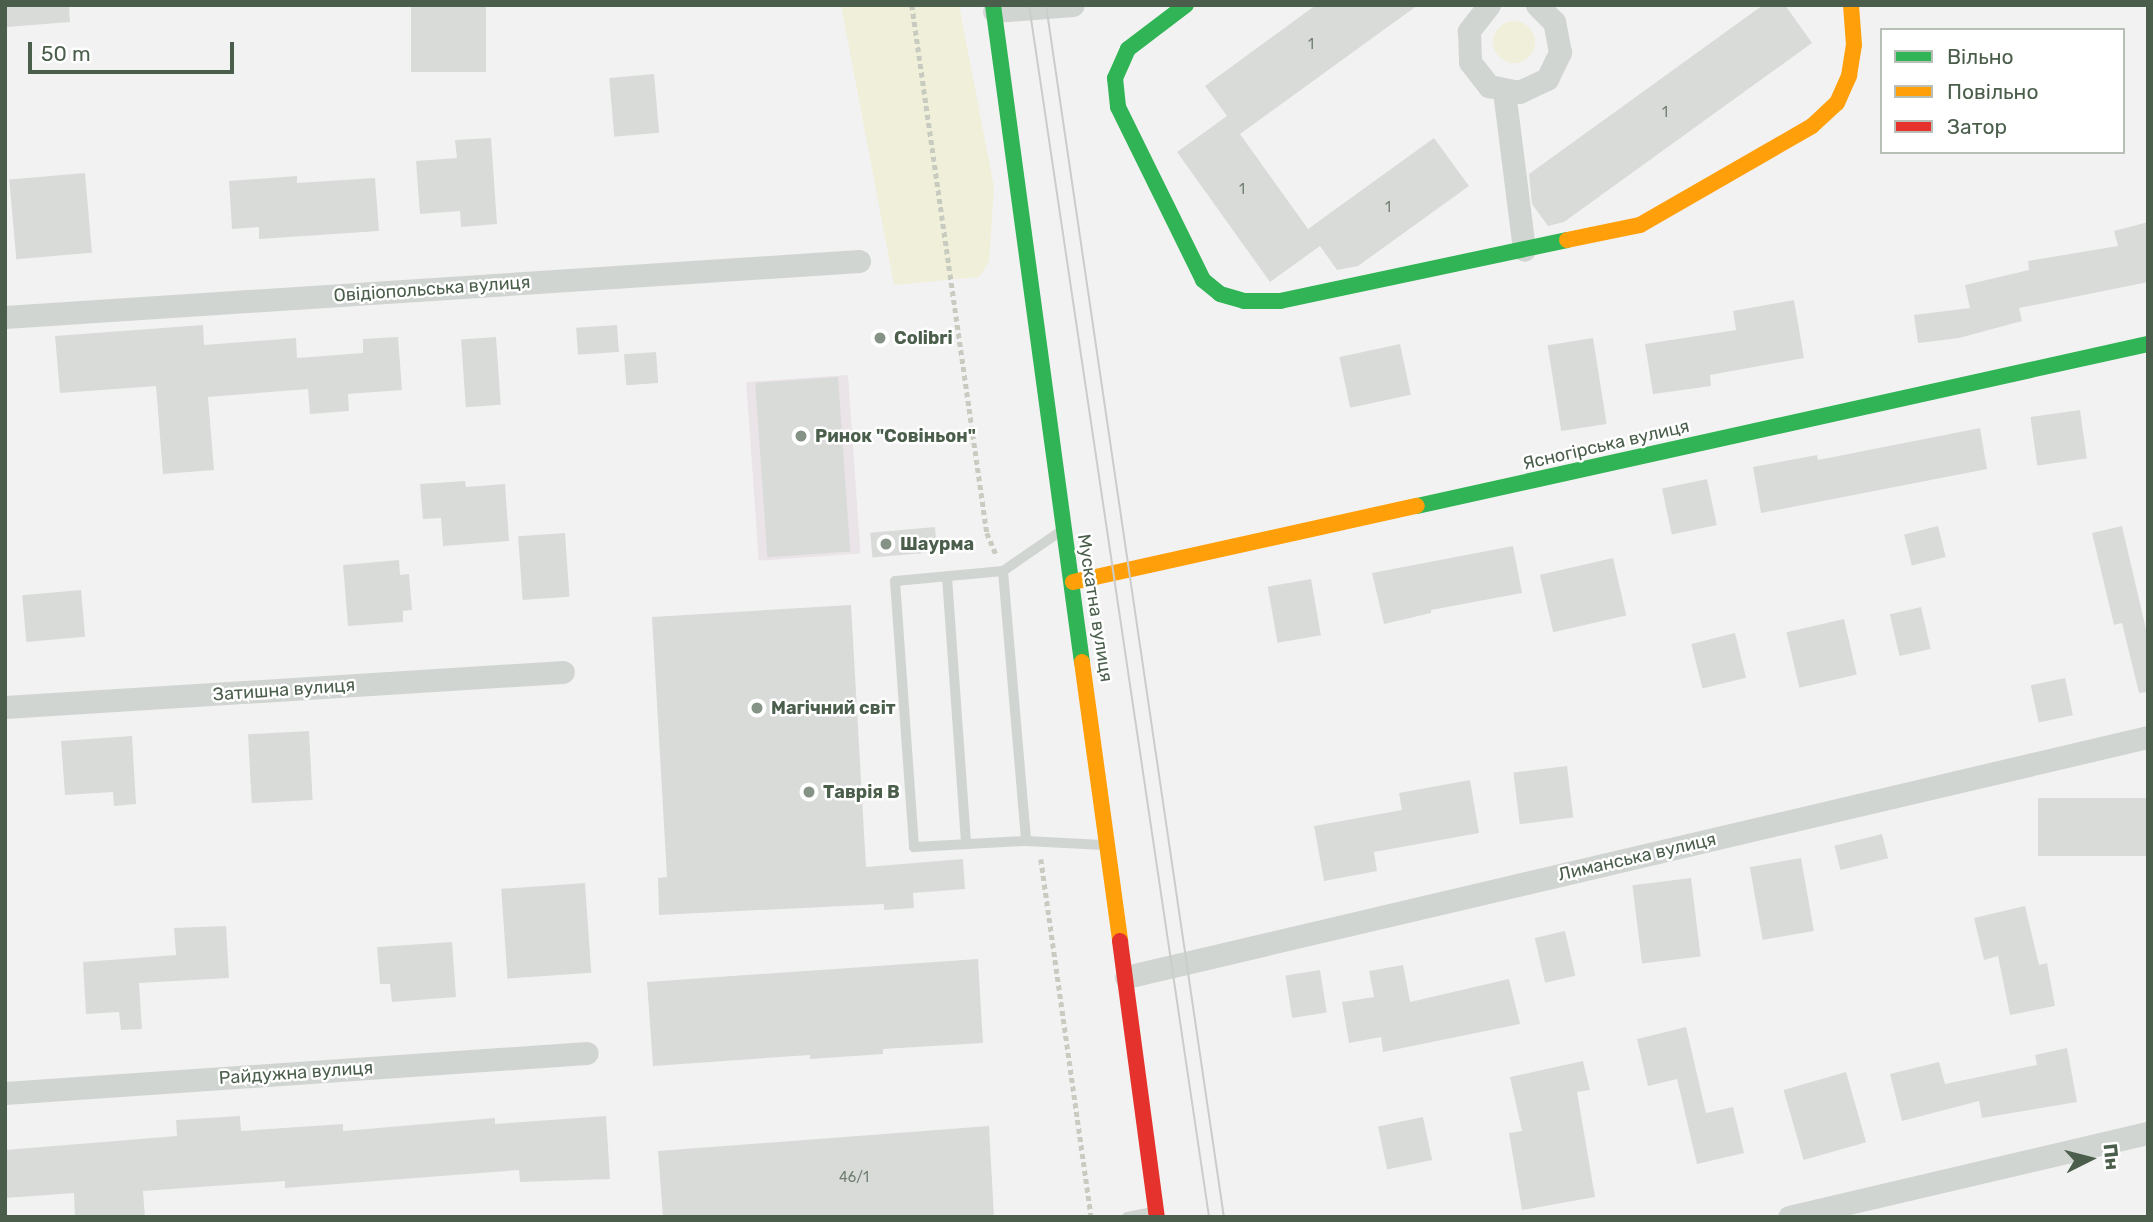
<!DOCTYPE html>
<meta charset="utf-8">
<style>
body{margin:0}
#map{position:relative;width:2153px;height:1222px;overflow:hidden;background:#f3f2f3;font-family:Rubik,sans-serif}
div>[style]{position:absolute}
.commercial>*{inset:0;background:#eae3e7;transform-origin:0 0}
.green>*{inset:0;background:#f0efd9}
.round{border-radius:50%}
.building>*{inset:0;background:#d9dbd9;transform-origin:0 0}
.path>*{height:4.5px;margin-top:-2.25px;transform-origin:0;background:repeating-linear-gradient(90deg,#c8cbbf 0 5px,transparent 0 8.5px)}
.lane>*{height:10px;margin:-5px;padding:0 5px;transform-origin:5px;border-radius:5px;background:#d1d5d1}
.street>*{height:23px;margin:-11.5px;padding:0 11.5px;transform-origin:11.5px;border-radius:11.5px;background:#d1d5d1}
.fast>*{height:16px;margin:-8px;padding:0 8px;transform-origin:8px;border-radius:8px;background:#30b455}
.slow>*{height:16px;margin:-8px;padding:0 8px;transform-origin:8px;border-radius:8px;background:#ff9f0a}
.jam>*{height:16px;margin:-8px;padding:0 8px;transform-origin:8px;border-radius:8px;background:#e5322d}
.tram>*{height:2px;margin:-1px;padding:0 1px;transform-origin:1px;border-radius:1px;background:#cacdca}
.dots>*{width:19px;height:19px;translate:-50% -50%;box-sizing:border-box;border:4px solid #fff;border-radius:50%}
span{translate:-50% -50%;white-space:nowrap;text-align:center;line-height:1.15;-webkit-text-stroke:5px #fff;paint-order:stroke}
.number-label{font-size:14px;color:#6f7e70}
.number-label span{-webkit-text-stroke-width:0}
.street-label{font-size:18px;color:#4a5e4b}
.poi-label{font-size:18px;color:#4a5e4b;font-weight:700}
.left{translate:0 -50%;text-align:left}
.frame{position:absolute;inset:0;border:7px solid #4a5e4b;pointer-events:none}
.legend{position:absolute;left:1880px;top:28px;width:245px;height:126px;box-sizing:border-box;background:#fff;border:2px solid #b7bfb7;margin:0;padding:9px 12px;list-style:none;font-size:21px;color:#4a5e4b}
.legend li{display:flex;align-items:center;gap:14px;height:35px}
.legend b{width:35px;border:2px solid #b7bfb7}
.north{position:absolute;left:2055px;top:1124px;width:70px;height:70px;-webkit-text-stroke:5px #fff;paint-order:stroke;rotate:84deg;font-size:19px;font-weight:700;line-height:28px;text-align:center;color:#4a5e4b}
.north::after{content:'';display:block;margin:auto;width:24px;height:32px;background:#4a5e4b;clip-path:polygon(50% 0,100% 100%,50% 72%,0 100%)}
.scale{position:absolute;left:28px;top:42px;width:206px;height:32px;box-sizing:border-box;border:4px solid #4a5e4b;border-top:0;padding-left:9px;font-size:21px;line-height:24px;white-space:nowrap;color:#4a5e4b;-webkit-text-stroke:5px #fff;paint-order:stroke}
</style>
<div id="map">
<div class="commercial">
<i style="left:848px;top:375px;width:179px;height:102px;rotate:86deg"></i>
</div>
<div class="green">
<i style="clip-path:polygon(841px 5px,959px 5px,994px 187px,989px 262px,979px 277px,894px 285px)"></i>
<i class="round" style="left:1493px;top:21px;width:42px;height:42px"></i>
</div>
<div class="building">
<i style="clip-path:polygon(5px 5px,69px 5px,70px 22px,7px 27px)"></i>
<i style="left:411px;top:5px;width:75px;height:67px"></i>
<i style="clip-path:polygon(1316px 5px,1418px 5px,1240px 134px,1308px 229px,1434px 138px,1469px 186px,1358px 266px,1337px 270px,1320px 246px,1270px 282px,1177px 152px,1227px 116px,1205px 86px)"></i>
<i style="clip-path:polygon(1763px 5px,1785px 5px,1812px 43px,1564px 222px,1548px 226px,1532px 204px,1529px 174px)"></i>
<i style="left:654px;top:74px;width:59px;height:45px;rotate:85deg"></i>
<i style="clip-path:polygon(491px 138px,497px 224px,461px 227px,460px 211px,420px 214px,416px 161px,457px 158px,455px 140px)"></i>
<i style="left:85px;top:173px;width:80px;height:76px;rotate:85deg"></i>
<i style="clip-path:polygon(297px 176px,297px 183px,375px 178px,379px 231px,259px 239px,259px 227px,232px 229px,229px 181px)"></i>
<i style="clip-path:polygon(2148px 222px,2148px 282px,2019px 308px,2022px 321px,1959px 338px,1918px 343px,1914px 315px,1970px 308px,1965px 285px,2029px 270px,2028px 261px,2118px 246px,2114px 231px)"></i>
<i style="clip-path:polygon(1794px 300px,1804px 358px,1710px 375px,1711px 386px,1653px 394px,1645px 344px,1736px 330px,1733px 311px)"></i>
<i style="clip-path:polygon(203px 325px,204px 345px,296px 338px,297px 358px,363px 353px,363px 339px,398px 337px,402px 390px,348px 394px,349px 411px,310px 414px,308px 389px,208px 397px,214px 470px,163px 474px,156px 386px,60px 393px,55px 336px)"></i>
<i style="left:617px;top:325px;width:27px;height:41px;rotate:86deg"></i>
<i style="left:496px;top:337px;width:68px;height:35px;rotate:86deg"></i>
<i style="left:1593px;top:338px;width:87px;height:46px;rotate:81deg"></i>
<i style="left:1400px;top:344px;width:52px;height:62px;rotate:78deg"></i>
<i style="left:656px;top:352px;width:31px;height:32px;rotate:86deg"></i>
<i style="left:838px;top:377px;width:175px;height:83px;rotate:86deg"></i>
<i style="left:2080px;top:410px;width:49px;height:50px;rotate:82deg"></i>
<i style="clip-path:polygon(1980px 428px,1987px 469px,1761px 513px,1753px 467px,1817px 455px,1818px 460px)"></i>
<i style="left:1707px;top:479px;width:47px;height:46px;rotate:78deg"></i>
<i style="clip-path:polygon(465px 481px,466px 487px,505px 484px,509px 541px,443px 546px,441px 518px,423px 519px,420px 484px)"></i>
<i style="left:1938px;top:526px;width:32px;height:35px;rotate:76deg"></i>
<i style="clip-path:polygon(2122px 526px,2148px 638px,2148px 692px,2139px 693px,2122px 623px,2114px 625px,2092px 533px)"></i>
<i style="left:935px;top:527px;width:25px;height:65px;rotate:85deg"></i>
<i style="left:565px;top:533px;width:64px;height:47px;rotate:86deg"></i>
<i style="clip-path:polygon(1513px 546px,1522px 593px,1431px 610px,1431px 613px,1384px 624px,1372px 573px)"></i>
<i style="left:1613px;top:558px;width:59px;height:75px;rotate:77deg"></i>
<i style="clip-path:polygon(399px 560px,400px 575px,409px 574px,412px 610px,403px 611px,403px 622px,348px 626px,343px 565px)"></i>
<i style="left:1311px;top:579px;width:57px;height:44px;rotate:80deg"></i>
<i style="left:81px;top:590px;width:47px;height:59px;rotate:85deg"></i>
<i style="clip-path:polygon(851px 605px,866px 867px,963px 859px,965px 889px,913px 893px,914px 908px,884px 910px,884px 904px,659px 915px,658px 878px,667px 877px,652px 617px)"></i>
<i style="left:1921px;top:607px;width:43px;height:32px;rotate:77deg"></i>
<i style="left:1844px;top:619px;width:57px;height:59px;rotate:77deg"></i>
<i style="left:1735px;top:633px;width:46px;height:45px;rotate:76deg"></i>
<i style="left:2065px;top:678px;width:38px;height:35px;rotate:78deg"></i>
<i style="left:309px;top:731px;width:69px;height:61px;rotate:87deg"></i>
<i style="clip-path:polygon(132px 736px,136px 804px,114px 806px,113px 792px,65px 795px,61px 741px)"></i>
<i style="left:1567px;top:766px;width:52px;height:54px;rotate:83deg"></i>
<i style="clip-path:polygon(1470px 780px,1479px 833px,1374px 852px,1377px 871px,1324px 881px,1314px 826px,1402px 810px,1399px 793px)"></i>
<i style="left:2148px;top:798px;width:58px;height:110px;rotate:90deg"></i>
<i style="left:1882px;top:834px;width:25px;height:49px;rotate:76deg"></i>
<i style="left:1801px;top:858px;width:74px;height:52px;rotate:80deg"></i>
<i style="left:1691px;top:878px;width:79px;height:59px;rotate:83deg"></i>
<i style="left:585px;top:883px;width:90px;height:84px;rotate:86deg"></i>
<i style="clip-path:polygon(2025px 906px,2039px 965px,2047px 963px,2055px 1006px,2010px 1015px,1998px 956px,1984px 960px,1974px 918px)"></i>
<i style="clip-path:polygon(226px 926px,229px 978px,139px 983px,142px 1029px,121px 1030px,119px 1012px,86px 1014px,83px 962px,176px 955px,174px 928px)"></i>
<i style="left:1565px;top:931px;width:46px;height:31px;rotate:77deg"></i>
<i style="clip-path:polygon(452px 942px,456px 997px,392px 1002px,390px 984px,380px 984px,377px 947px)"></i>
<i style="clip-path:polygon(978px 959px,983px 1043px,883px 1049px,883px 1054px,810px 1059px,810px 1055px,653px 1066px,647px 982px)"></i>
<i style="clip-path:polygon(1403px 965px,1410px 1002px,1509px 979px,1520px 1024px,1383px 1052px,1381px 1037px,1349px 1043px,1342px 1002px,1374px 997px,1369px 971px)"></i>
<i style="left:1320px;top:970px;width:43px;height:35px;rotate:81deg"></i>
<i style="clip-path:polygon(1686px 1027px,1706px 1113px,1733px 1107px,1744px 1153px,1697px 1164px,1677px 1079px,1648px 1086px,1637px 1039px)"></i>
<i style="clip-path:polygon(2067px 1048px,2077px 1102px,1982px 1118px,1979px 1101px,1902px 1121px,1890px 1074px,1939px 1062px,1945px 1084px,2037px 1065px,2035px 1055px)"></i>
<i style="clip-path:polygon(1583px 1061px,1590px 1090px,1577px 1092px,1595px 1197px,1522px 1210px,1509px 1133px,1522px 1131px,1510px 1077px)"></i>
<i style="left:1846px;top:1072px;width:73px;height:65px;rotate:74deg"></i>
<i style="clip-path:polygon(240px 1116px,241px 1131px,343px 1124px,343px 1131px,495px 1118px,495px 1124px,606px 1116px,610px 1179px,520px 1182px,519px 1170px,285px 1188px,285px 1181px,143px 1191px,145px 1217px,75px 1217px,74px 1193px,5px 1198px,5px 1150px,177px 1136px,176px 1120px)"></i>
<i style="left:1423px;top:1117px;width:44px;height:46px;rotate:78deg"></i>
<i style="clip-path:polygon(989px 1126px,994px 1217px,663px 1217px,658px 1151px)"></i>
</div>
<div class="path">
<i style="left:912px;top:5px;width:533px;rotate:81.92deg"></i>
<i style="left:987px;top:533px;width:23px;rotate:67deg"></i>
<i style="left:1041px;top:859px;width:361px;rotate:82deg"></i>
</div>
<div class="lane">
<i style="left:1061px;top:531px;width:70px;rotate:145.4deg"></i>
<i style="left:1003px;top:571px;width:108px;rotate:174.7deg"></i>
<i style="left:895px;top:581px;width:267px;rotate:85.9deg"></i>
<i style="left:914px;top:847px;width:112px;rotate:-3.1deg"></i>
<i style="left:1026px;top:841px;width:77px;rotate:3deg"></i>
<i style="left:1003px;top:571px;width:271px;rotate:85.1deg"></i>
<i style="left:947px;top:577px;width:268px;rotate:85.9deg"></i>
<i style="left:1127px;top:1217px;width:25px;rotate:-11deg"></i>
</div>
<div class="street">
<i style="left:1489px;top:5px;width:33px;rotate:128deg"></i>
<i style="left:1469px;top:31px;width:31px;rotate:88deg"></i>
<i style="left:1470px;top:62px;width:31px;rotate:52deg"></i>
<i style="left:1489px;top:86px;width:31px;rotate:11deg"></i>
<i style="left:1519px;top:92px;width:31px;rotate:-25deg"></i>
<i style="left:1547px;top:79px;width:30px;rotate:-64deg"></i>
<i style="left:1560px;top:52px;width:31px;rotate:-101deg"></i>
<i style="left:1554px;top:22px;width:24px;rotate:-135deg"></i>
<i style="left:994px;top:11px;width:79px;rotate:-4.3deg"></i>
<i style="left:1504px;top:91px;width:160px;rotate:82.8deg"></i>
<i style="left:5px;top:317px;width:856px;rotate:-3.75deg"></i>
<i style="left:5px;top:707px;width:559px;rotate:-3.59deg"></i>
<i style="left:1126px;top:977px;width:1050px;rotate:-13.22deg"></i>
<i style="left:5px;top:1093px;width:583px;rotate:-3.93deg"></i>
<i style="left:1789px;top:1217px;width:369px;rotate:-13.2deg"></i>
</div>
<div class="fast">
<i style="left:993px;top:5px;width:663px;rotate:82.29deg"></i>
<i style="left:1186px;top:5px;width:73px;rotate:142.8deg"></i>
<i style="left:1128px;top:49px;width:32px;rotate:114deg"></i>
<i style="left:1115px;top:78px;width:29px;rotate:84deg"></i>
<i style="left:1118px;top:107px;width:193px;rotate:63.8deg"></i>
<i style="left:1203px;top:280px;width:22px;rotate:39deg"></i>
<i style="left:1220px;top:294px;width:25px;rotate:16deg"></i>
<i style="left:1244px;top:301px;width:36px"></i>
<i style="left:1280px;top:301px;width:293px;rotate:-12deg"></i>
<i style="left:1417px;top:506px;width:749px;rotate:-12.5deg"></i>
</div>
<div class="slow">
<i style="left:1567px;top:240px;width:75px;rotate:-11.6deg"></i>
<i style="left:1640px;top:225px;width:198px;rotate:-29.9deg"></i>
<i style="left:1812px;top:126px;width:34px;rotate:-43deg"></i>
<i style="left:1837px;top:103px;width:30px;rotate:-66deg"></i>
<i style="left:1849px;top:76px;width:31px;rotate:-81deg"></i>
<i style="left:1854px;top:45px;width:40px;rotate:-94.3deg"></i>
<i style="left:1073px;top:582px;width:352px;rotate:-12.5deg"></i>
<i style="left:1082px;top:662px;width:282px;rotate:82.2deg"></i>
</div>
<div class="jam">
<i style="left:1120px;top:941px;width:278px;rotate:82.4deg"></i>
</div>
<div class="tram">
<i style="left:1029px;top:5px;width:1225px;rotate:81.55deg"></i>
<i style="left:1046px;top:5px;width:1225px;rotate:81.65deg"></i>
</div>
<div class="dots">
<i style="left:880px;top:338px;background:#859286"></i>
<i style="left:801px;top:436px;background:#859286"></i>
<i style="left:886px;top:544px;background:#859286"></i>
<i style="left:757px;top:708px;background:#859286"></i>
<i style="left:809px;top:792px;background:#859286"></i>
</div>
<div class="number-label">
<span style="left:1311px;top:45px">1</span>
<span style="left:1665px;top:113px">1</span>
<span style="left:1242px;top:190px">1</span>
<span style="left:1388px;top:208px">1</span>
<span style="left:854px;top:1178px">46/1</span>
</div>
<div class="street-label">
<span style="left:432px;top:289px;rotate:-4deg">Овідіопольська вулиця</span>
<span style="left:1606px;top:445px;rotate:-13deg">Ясногірська вулиця</span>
<span style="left:1095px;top:608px;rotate:81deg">Мускатна вулиця</span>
<span style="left:284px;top:690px;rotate:-4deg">Затишна вулиця</span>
<span style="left:1637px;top:857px;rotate:-13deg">Лиманська вулиця</span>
<span style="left:296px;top:1073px;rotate:-4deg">Райдужна вулиця</span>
</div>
<div class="poi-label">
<span class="left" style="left:894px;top:338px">Colibri</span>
<span class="left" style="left:815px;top:436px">Ринок "Совіньон"</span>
<span class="left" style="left:900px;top:544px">Шаурма</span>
<span class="left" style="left:771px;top:708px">Магічний світ</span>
<span class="left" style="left:823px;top:792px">Таврія В</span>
</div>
<div class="frame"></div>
<ul class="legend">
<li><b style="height:9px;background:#30b455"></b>Вільно</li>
<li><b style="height:9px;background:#ff9f0a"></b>Повільно</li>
<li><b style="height:9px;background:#e5322d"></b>Затор</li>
</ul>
<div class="north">Пн</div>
<div class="scale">50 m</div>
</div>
